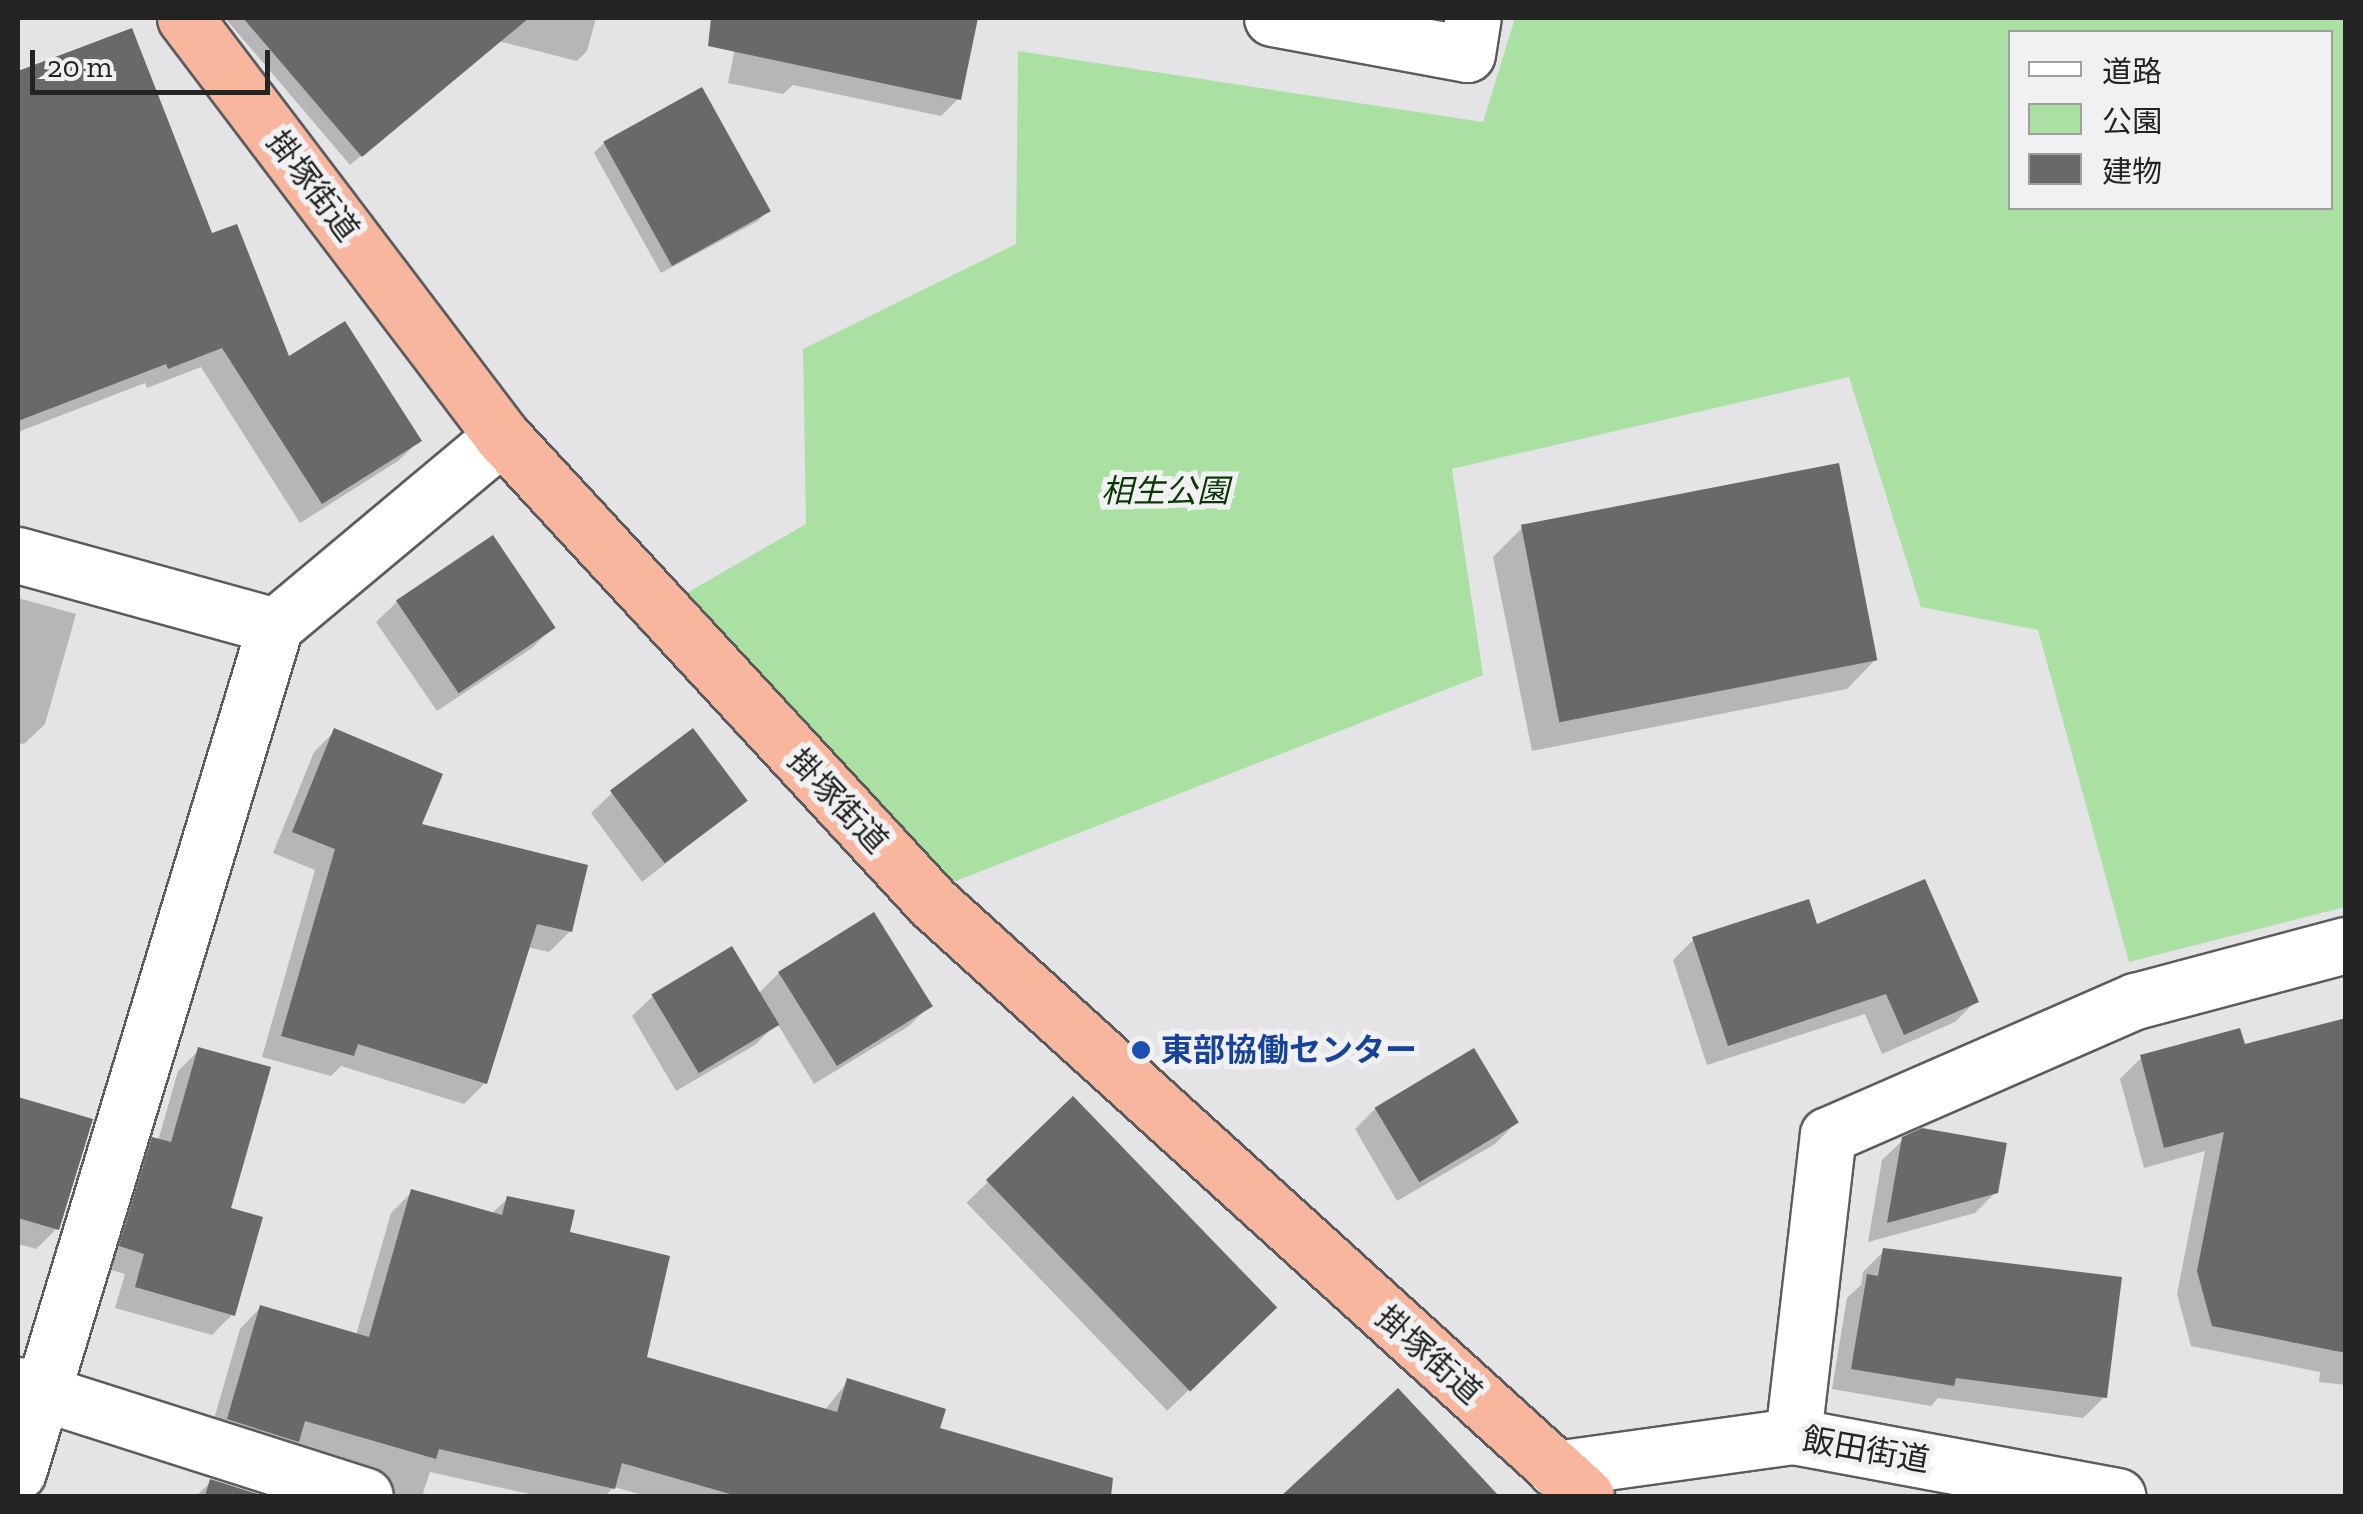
<!DOCTYPE html>
<meta charset="utf-8">
<style>
body{margin:0}
#map{position:relative;width:2363px;height:1514px;overflow:hidden;background:#e4e4e6;font-family:"Zilla Slab","Noto Sans JP",serif}
div>[style]{position:absolute}
.green>*{inset:0;background:#aae1a3}
.shadow>*{inset:0;background:#0003;transform-origin:0 0}
.building>*{inset:0;background:#69696b;transform-origin:0 0}
.roads{filter:drop-shadow(2px 0 #5b5c5d) drop-shadow(-2px 0 #5b5c5d) drop-shadow(0 2px #5b5c5d) drop-shadow(0 -2px #5b5c5d)}
.minor>*{height:55px;margin:-27.5px;padding:0 27.5px;transform-origin:27.5px;border-radius:27.5px;background:#fff}
.highway>*{height:55px;margin:-27.5px;padding:0 27.5px;transform-origin:27.5px;border-radius:27.5px;background:#f7b69d}
.dots>*{width:28px;height:28px;translate:-50% -50%;box-sizing:border-box;border:5px solid #f1f1f3;border-radius:50%}
span{translate:-50% -50%;white-space:nowrap;text-align:center;line-height:1.15;-webkit-text-stroke:10px #f1f1f3;paint-order:stroke}
.street-label{font-size:32px;color:#242424}
.park-label{font-size:32px;color:#093804;font-style:italic}
.transit-label{font-size:32px;color:#164399;font-weight:700}
.left{translate:0 -50%;text-align:left}
.frame{position:absolute;inset:0;border:20px solid #242424;pointer-events:none}
.legend{position:absolute;left:2008px;top:30px;width:325px;height:180px;box-sizing:border-box;background:#f1f1f3;border:2px solid #9f9fa0;margin:0;padding:12px 18px;list-style:none;font-size:30px;color:#242424}
.legend li{display:flex;align-items:center;gap:20px;height:50px}
.legend b{width:50px;border:2px solid #9f9fa0}
.scale{position:absolute;left:30px;top:50px;width:240px;height:45px;box-sizing:border-box;border:5px solid #242424;border-top:0;padding-left:12px;font-size:30px;line-height:35px;white-space:nowrap;color:#242424;-webkit-text-stroke:8px #f1f1f3;paint-order:stroke}
</style>
<div id="map">
<div class="green">
<i style="clip-path:polygon(evenodd,1515px 18px,2345px 18px,2345px 907px,2129px 962px,2038px 630px,1921px 607px,1849px 377px,1452px 469px,1483px 675px,925px 893px,673px 601px,806px 524px,803px 349px,1016px 244px,1018px 51px,1483px 122px,1515px 18px,2010px 32px,2330px 32px,2330px 208px,2010px 208px,2010px 32px)"></i>
</div>
<div class="shadow">
<i style="clip-path:polygon(225px 18px,375px 18px,437px 91px,350px 165px)"></i>
<i style="clip-path:polygon(437px 18px,596px 18px,587px 51px,577px 61px,435px 25px)"></i>
<i style="clip-path:polygon(741px 18px,976px 18px,959px 98px,941px 116px,793px 85px,783px 94px,728px 83px)"></i>
<i style="clip-path:polygon(130px 31px,210px 237px,288px 360px,419px 441px,398px 461px,300px 523px,201px 367px,147px 388px,145px 383px,18px 432px,18px 74px)"></i>
<i style="clip-path:polygon(604px 143px,768px 210px,758px 221px,661px 273px,594px 153px)"></i>
<i style="clip-path:polygon(1522px 528px,1876px 659px,1847px 689px,1532px 751px,1493px 557px)"></i>
<i style="clip-path:polygon(18px 598px,76px 614px,45px 724px,24px 744px,18px 743px)"></i>
<i style="clip-path:polygon(397px 602px,553px 627px,532px 648px,437px 711px,376px 622px)"></i>
<i style="clip-path:polygon(335px 731px,419px 826px,570px 931px,549px 952px,527px 947px,485px 1083px,464px 1104px,341px 1066px,331px 1076px,262px 1057px,315px 870px,273px 853px,314px 752px)"></i>
<i style="clip-path:polygon(612px 793px,745px 801px,642px 882px,591px 813px)"></i>
<i style="clip-path:polygon(1816px 927px,1976px 1001px,1955px 1022px,1882px 1054px,1865px 1014px,1707px 1065px,1673px 960px,1694px 939px)"></i>
<i style="clip-path:polygon(779px 973px,930px 1005px,909px 1026px,814px 1084px,777px 1023px,755px 1045px,676px 1091px,632px 1016px,653px 996px,758px 994px)"></i>
<i style="clip-path:polygon(2243px 1047px,2346px 1242px,2346px 1385px,2319px 1382px,2320px 1372px,2191px 1346px,2177px 1294px,2205px 1151px,2144px 1168px,2120px 1079px,2141px 1058px)"></i>
<i style="clip-path:polygon(199px 1050px,228px 1210px,233px 1314px,212px 1335px,115px 1308px,125px 1274px,100px 1267px,132px 1161px,153px 1140px,158px 1141px,178px 1071px)"></i>
<i style="clip-path:polygon(18px 1099px,89px 1121px,57px 1228px,36px 1249px,18px 1244px)"></i>
<i style="left:1073px;top:1100px;width:289px;height:148px;rotate:46deg"></i>
<i style="clip-path:polygon(1376px 1108px,1516px 1123px,1495px 1144px,1397px 1201px,1355px 1129px)"></i>
<i style="clip-path:polygon(1904px 1139px,1996px 1192px,1975px 1213px,1868px 1242px,1882px 1160px)"></i>
<i style="clip-path:polygon(412px 1192px,491px 1214px,507px 1199px,568px 1234px,644px 1359px,824px 1411px,848px 1381px,1020px 1476px,1078px 1496px,646px 1496px,614px 1487px,605px 1496px,538px 1496px,430px 1472px,422px 1496px,368px 1496px,208px 1440px,240px 1329px,260px 1308px,356px 1335px,391px 1213px)"></i>
<i style="clip-path:polygon(1884px 1251px,2104px 1397px,2083px 1418px,1938px 1398px,1931px 1406px,1832px 1389px,1847px 1298px,1861px 1285px,1863px 1272px)"></i>
<i style="clip-path:polygon(1398px 1392px,1496px 1496px,1285px 1496px,1289px 1493px)"></i>
<i style="clip-path:polygon(211px 1482px,256px 1496px,196px 1496px)"></i>
</div>
<div class="building">
<i style="clip-path:polygon(243px 18px,529px 18px,362px 157px)"></i>
<i style="clip-path:polygon(711px 18px,978px 18px,961px 100px,708px 46px)"></i>
<i style="clip-path:polygon(132px 28px,212px 233px,237px 224px,289px 356px,345px 321px,422px 441px,322px 504px,222px 348px,168px 369px,166px 364px,18px 421px,18px 71px)"></i>
<i style="left:702px;top:87px;width:142px;height:113px;rotate:61deg"></i>
<i style="left:1839px;top:463px;width:201px;height:324px;rotate:79deg"></i>
<i style="left:493px;top:535px;width:112px;height:117px;rotate:56deg"></i>
<i style="clip-path:polygon(334px 728px,443px 774px,422px 824px,588px 865px,572px 932px,537px 924px,487px 1084px,358px 1044px,354px 1056px,281px 1036px,335px 849px,292px 832px)"></i>
<i style="left:693px;top:728px;width:91px;height:104px;rotate:53deg"></i>
<i style="clip-path:polygon(1925px 879px,1979px 1002px,1904px 1035px,1886px 994px,1728px 1046px,1692px 937px,1809px 899px,1817px 924px)"></i>
<i style="left:874px;top:912px;width:111px;height:113px;rotate:58deg"></i>
<i style="left:732px;top:946px;width:92px;height:94px;rotate:59deg"></i>
<i style="clip-path:polygon(2346px 1018px,2346px 1353px,2212px 1326px,2197px 1271px,2224px 1132px,2164px 1148px,2140px 1055px,2240px 1028px,2245px 1044px)"></i>
<i style="clip-path:polygon(198px 1047px,271px 1067px,231px 1208px,263px 1217px,235px 1316px,135px 1287px,144px 1254px,119px 1246px,152px 1137px,171px 1142px)"></i>
<i style="left:1474px;top:1048px;width:87px;height:116px;rotate:59deg"></i>
<i style="left:1073px;top:1096px;width:294px;height:121px;rotate:46deg"></i>
<i style="clip-path:polygon(18px 1097px,93px 1119px,59px 1230px,18px 1218px)"></i>
<i style="clip-path:polygon(1922px 1128px,2007px 1143px,1998px 1193px,1887px 1223px,1902px 1137px)"></i>
<i style="clip-path:polygon(411px 1189px,502px 1215px,507px 1196px,575px 1210px,570px 1232px,670px 1256px,647px 1357px,837px 1412px,847px 1378px,946px 1409px,940px 1428px,1113px 1478px,1111px 1496px,737px 1496px,622px 1463px,615px 1489px,439px 1449px,436px 1459px,305px 1421px,299px 1442px,227px 1419px,260px 1305px,369px 1337px)"></i>
<i style="clip-path:polygon(1883px 1248px,2122px 1277px,2107px 1398px,1956px 1378px,1954px 1386px,1851px 1369px,1867px 1274px,1878px 1276px)"></i>
<i style="clip-path:polygon(1398px 1388px,1499px 1496px,1281px 1496px)"></i>
<i style="clip-path:polygon(210px 1479px,264px 1496px,205px 1496px)"></i>
</div>
<div class="roads">
<div class="minor">
<i style="left:1272px;top:18px;width:198px;rotate:10.5deg"></i>
<i style="left:1467px;top:54px;width:36px;rotate:-81deg"></i>
<i style="left:18px;top:555px;width:267px;rotate:15.4deg"></i>
<i style="left:18px;top:1385px;width:364px;rotate:17.7deg"></i>
<i style="left:1793px;top:1436px;width:303px;rotate:-83.4deg"></i>
<i style="left:1828px;top:1135px;width:335px;rotate:-23.6deg"></i>
<i style="left:2135px;top:1001px;width:218px;rotate:-14.9deg"></i>
<i style="left:1555px;top:1469px;width:240px;rotate:-7.9deg"></i>
<i style="left:1793px;top:1436px;width:330px;rotate:10.5deg"></i>
<i style="left:18px;top:1472px;width:884px;rotate:-73.1deg"></i>
<i style="left:275px;top:626px;width:296px;rotate:-39.9deg"></i>
</div>
<div class="highway">
<i style="left:185px;top:18px;width:525px;rotate:52.82deg"></i>
<i style="left:502px;top:436px;width:635px;rotate:47.3deg"></i>
<i style="left:933px;top:903px;width:882px;rotate:42.24deg"></i>
</div>
</div>
<div class="dots">
<i style="left:1141px;top:1050px;background:#1a4fb4"></i>
</div>
<div class="street-label">
<span style="left:313px;top:186px;rotate:53deg">掛塚街道</span>
<span style="left:838px;top:801px;rotate:47deg">掛塚街道</span>
<span style="left:1429px;top:1355px;rotate:42deg">掛塚街道</span>
<span style="left:1866px;top:1450px;rotate:10deg">飯田街道</span>
</div>
<div class="park-label">
<span style="left:1165px;top:491px">相生公園</span>
</div>
<div class="transit-label">
<span class="left" style="left:1161px;top:1050px">東部協働センター</span>
</div>
<div class="frame"></div>
<ul class="legend">
<li><b style="height:12px;background:#fff"></b>道路</li>
<li><b style="height:28px;background:#aae1a3"></b>公園</li>
<li><b style="height:28px;background:#69696b"></b>建物</li>
</ul>
<div class="scale">20 m</div>
</div>
